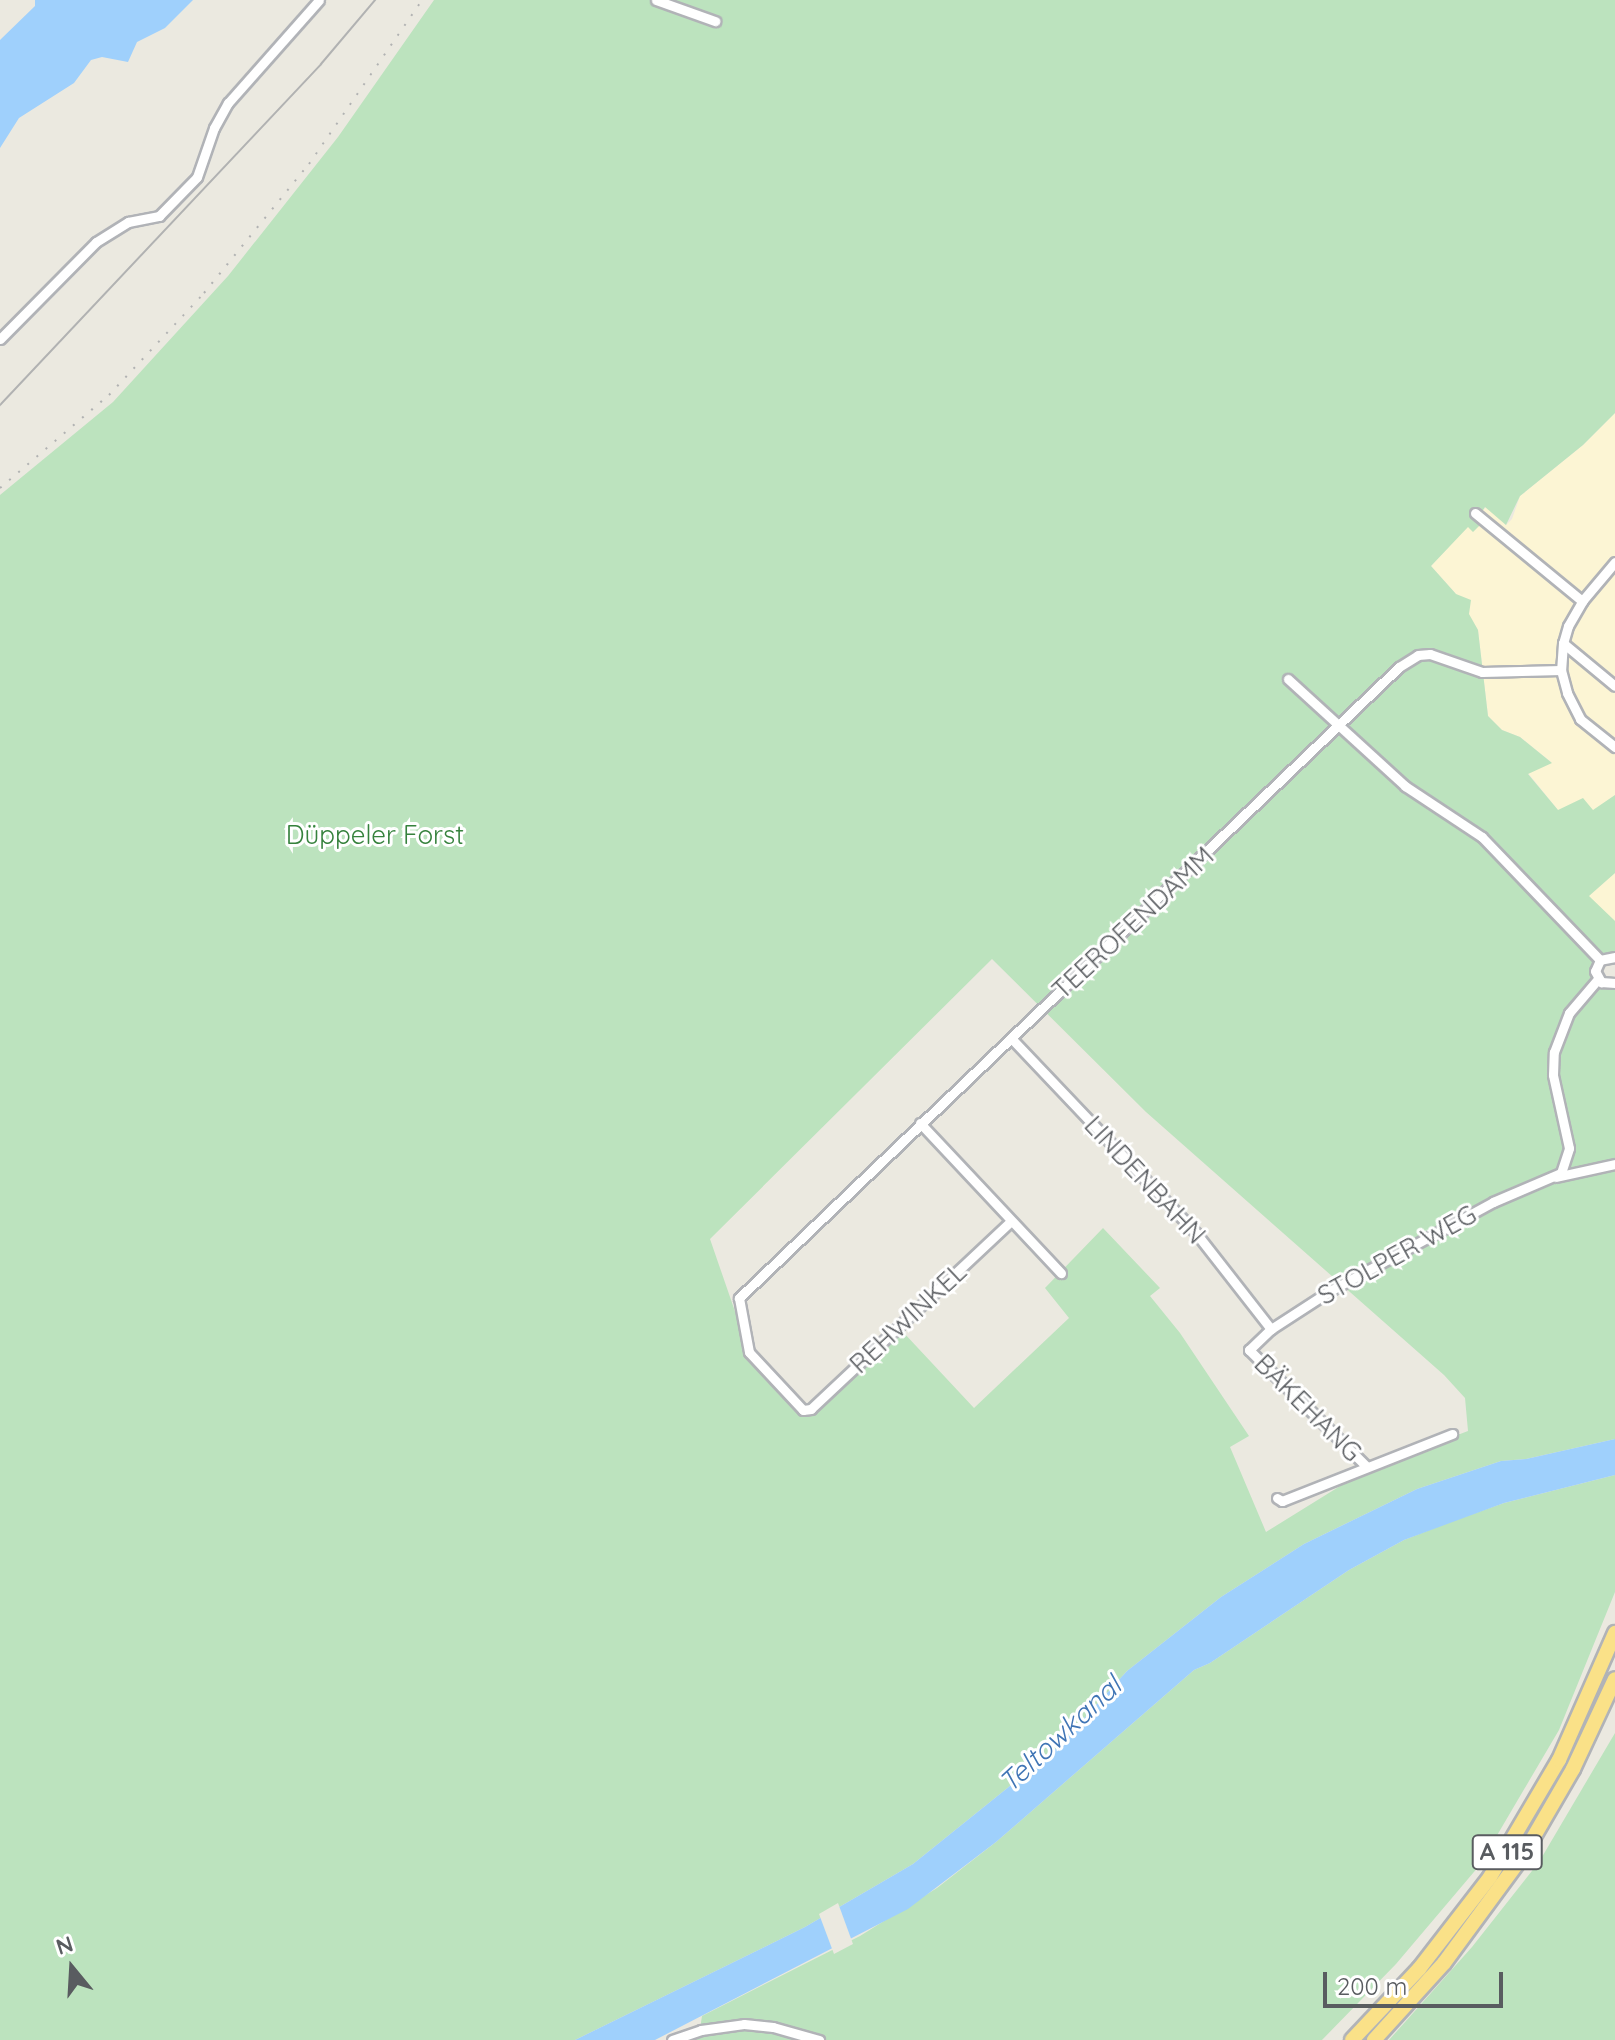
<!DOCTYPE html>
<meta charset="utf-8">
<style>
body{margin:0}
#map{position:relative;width:1615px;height:2040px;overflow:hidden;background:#ebe9e0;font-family:Quicksand,sans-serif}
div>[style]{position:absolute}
.commercial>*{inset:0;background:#fcf5d4}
.green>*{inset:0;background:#bce3be}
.water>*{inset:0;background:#9fd0fc}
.pier>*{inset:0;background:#ebe9e0}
.roads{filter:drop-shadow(2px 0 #b1b3b7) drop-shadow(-2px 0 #b1b3b7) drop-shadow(0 2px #b1b3b7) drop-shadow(0 -2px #b1b3b7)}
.minor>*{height:9px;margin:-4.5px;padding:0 4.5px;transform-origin:4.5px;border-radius:4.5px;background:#fff}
.highway>*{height:14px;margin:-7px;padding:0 7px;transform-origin:7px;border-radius:7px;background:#fae188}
.tram>*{height:2px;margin:-1px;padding:0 1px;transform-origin:1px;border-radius:1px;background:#b1b2b2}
.rail>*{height:2px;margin-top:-1px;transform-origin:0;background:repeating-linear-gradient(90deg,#b1b2b2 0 2px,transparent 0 12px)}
span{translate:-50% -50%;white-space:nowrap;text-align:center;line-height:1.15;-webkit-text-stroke:6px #fff;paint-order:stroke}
.shield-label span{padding:2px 6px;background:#fff;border:2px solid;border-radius:6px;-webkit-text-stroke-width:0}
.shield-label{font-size:24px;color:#595c60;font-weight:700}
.park-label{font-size:26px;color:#36823d}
.street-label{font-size:26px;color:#595c60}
.water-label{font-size:28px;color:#4075b5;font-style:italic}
.north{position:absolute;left:32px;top:1928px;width:80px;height:80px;-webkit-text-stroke:6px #fff;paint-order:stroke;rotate:342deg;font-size:22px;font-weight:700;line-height:32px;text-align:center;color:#595c60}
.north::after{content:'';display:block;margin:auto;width:28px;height:36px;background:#595c60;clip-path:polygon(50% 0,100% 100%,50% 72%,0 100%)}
.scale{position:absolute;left:1323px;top:1972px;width:180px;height:36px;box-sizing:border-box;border:4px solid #595c60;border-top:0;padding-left:10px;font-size:24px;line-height:28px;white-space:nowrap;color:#595c60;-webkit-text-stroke:6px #fff;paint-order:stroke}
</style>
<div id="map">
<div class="commercial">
<i style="clip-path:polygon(1615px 413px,1615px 795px,1593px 811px,1558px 810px,1528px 773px,1551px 762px,1520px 737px,1502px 730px,1488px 716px,1478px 630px,1456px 594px,1431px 566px,1486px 507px,1506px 525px,1512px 519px,1520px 496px,1583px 445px)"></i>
<i style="clip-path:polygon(1615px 873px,1615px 921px,1588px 896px)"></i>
</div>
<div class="green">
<i style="clip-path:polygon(evenodd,434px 0,1615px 0,1615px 413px,1583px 445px,1520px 496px,1506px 525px,1485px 507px,1481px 513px,1485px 520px,1473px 532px,1468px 527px,1431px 566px,1456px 594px,1471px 600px,1469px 614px,1478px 630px,1488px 716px,1502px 730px,1520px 737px,1552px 763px,1528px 774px,1558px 810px,1583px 798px,1593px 810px,1615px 795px,1615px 873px,1589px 896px,1615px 921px,1615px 954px,1597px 953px,1592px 957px,1593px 981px,1600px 987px,1615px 989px,1615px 1439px,1526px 1459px,1501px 1461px,1417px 1489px,1304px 1544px,1221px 1597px,1127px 1671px,1057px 1748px,913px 1864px,805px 1927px,575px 2040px,0 2040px,0 495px,113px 402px,228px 276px,338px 137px,434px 0,992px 959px,1146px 1112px,1444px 1375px,1465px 1398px,1468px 1431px,1366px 1470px,1266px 1532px,1230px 1447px,1249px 1436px,1180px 1333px,1150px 1296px,1160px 1288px,1103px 1228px,1045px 1288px,1069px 1318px,974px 1408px,903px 1332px,808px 1415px,800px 1412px,749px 1352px,710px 1239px,992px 959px)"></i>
<i style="clip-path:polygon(1615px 1475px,1615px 1592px,1559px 1730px,1479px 1866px,1396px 1964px,1322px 2040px,683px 2040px,699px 2035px,702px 2016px,860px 1936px,937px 1888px,996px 1842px,1194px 1670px,1210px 1663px,1349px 1570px,1404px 1540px,1450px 1522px,1504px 1503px)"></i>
<i style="clip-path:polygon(1615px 1733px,1615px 2040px,1389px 2040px,1472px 1947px,1539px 1862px)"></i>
</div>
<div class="water">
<i style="clip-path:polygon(35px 0,193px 0,165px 28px,137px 42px,128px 62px,102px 57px,91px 60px,74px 83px,19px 118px,0 148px,0 40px,35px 6px)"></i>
<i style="clip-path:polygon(1615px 1439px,1615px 1475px,1504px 1503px,1404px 1540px,1349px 1570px,1210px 1663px,1194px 1670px,996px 1842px,908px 1909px,655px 2040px,575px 2040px,805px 1927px,913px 1864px,1057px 1748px,1127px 1671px,1221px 1597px,1304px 1544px,1417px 1489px,1501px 1461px,1526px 1459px)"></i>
</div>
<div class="pier">
<i style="clip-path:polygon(838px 1903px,853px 1944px,834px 1954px,819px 1914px)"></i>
</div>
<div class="roads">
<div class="minor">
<i style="left:656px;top:0;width:63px;rotate:19.6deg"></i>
<i style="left:0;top:339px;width:136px;rotate:-45.3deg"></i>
<i style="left:96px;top:242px;width:38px;rotate:-32deg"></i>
<i style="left:128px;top:222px;width:32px;rotate:-11deg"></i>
<i style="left:159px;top:216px;width:54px;rotate:-45.7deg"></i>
<i style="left:197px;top:177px;width:52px;rotate:-70.9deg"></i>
<i style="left:214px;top:128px;width:29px;rotate:-61deg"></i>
<i style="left:228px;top:103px;width:137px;rotate:-48.5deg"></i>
<i style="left:1475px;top:513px;width:139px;rotate:39.4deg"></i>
<i style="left:1615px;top:562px;width:50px;rotate:130.1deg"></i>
<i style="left:1583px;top:600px;width:30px;rotate:120deg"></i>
<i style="left:1568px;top:626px;width:18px;rotate:106deg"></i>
<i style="left:1563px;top:643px;width:27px;rotate:94deg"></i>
<i style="left:1561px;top:670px;width:24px;rotate:75deg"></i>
<i style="left:1567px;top:693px;width:29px;rotate:63deg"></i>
<i style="left:1580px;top:719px;width:45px;rotate:38.7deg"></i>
<i style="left:1563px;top:643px;width:67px;rotate:39.6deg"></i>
<i style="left:1288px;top:679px;width:159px;rotate:42.4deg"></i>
<i style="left:1405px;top:786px;width:92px;rotate:33.5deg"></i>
<i style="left:1482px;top:837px;width:170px;rotate:46.2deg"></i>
<i style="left:1615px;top:957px;width:15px;rotate:169deg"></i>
<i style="left:1600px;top:960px;width:12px;rotate:114deg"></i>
<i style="left:1595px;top:971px;width:13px;rotate:61deg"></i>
<i style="left:1601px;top:982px;width:14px;rotate:4deg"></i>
<i style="left:1011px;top:1038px;width:269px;rotate:46.5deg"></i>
<i style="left:1196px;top:1233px;width:122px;rotate:52deg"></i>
<i style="left:920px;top:1123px;width:206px;rotate:46.8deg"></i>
<i style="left:1556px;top:1177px;width:60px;rotate:-12.4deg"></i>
<i style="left:1011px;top:1221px;width:274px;rotate:136.8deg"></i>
<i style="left:811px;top:1409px;width:8px;rotate:173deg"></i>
<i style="left:803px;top:1410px;width:79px;rotate:-133deg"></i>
<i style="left:749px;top:1352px;width:55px;rotate:-100.5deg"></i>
<i style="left:739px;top:1298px;width:913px;rotate:-43.71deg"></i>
<i style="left:1399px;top:667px;width:22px;rotate:-32deg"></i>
<i style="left:1418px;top:655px;width:12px;rotate:-5deg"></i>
<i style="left:1430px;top:654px;width:55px;rotate:19.1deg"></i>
<i style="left:1482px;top:672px;width:79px;rotate:-1.5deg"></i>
<i style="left:1366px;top:1466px;width:165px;rotate:-135.2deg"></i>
<i style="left:1249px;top:1350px;width:30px;rotate:-44deg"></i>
<i style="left:1271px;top:1329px;width:68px;rotate:-33deg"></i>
<i style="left:1328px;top:1292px;width:188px;rotate:-28.6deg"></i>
<i style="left:1493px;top:1202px;width:74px;rotate:-23.1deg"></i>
<i style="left:1561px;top:1173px;width:26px;rotate:-72deg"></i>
<i style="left:1569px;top:1148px;width:75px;rotate:-102.4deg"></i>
<i style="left:1553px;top:1075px;width:23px;rotate:-88deg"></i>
<i style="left:1554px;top:1052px;width:42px;rotate:-69deg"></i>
<i style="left:1569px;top:1013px;width:45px;rotate:-49.5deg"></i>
<i style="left:1277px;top:1498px;width:6px;rotate:31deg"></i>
<i style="left:1282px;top:1501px;width:183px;rotate:-21.5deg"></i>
<i style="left:672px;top:2040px;width:31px;rotate:-19deg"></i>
<i style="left:701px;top:2030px;width:43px;rotate:-7.9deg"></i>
<i style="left:744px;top:2024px;width:29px;rotate:6deg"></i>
<i style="left:773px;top:2027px;width:48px;rotate:15.8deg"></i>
</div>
<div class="highway">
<i style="left:1352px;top:2040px;width:98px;rotate:-46.7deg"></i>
<i style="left:1419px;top:1969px;width:116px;rotate:-52.3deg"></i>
<i style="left:1490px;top:1877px;width:136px;rotate:-59.5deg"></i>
<i style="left:1559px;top:1760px;width:139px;rotate:-66.2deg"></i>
<i style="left:1374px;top:2040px;width:104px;rotate:-47.7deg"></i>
<i style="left:1444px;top:1963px;width:132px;rotate:-53.7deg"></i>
<i style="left:1522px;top:1857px;width:102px;rotate:-59.9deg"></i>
<i style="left:1573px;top:1769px;width:99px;rotate:-65deg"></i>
</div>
</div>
<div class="tram">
<i style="left:0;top:405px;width:468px;rotate:-46.7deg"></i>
<i style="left:321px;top:64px;width:84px;rotate:-49.8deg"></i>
</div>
<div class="rail">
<i style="left:0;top:488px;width:143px;rotate:-40.5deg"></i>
<i style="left:109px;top:395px;width:139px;rotate:-47deg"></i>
<i style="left:204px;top:293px;width:166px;rotate:-50.9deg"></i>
<i style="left:309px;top:164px;width:199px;rotate:-55.4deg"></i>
</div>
<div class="shield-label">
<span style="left:1507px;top:1852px">A 115</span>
</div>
<div class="park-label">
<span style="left:375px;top:835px">Düppeler Forst</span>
</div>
<div class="street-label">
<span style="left:1133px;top:923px;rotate:-43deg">TEEROFENDAMM</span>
<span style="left:1145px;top:1180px;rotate:47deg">LINDENBAHN</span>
<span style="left:1397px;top:1255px;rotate:-29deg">STOLPER WEG</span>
<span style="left:908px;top:1318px;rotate:-43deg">REHWINKEL</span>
<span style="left:1308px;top:1408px;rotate:45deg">BÄKEHANG</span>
</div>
<div class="water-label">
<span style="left:1060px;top:1734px;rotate:-43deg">Teltowkanal</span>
</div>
<div class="north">N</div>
<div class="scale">200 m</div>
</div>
